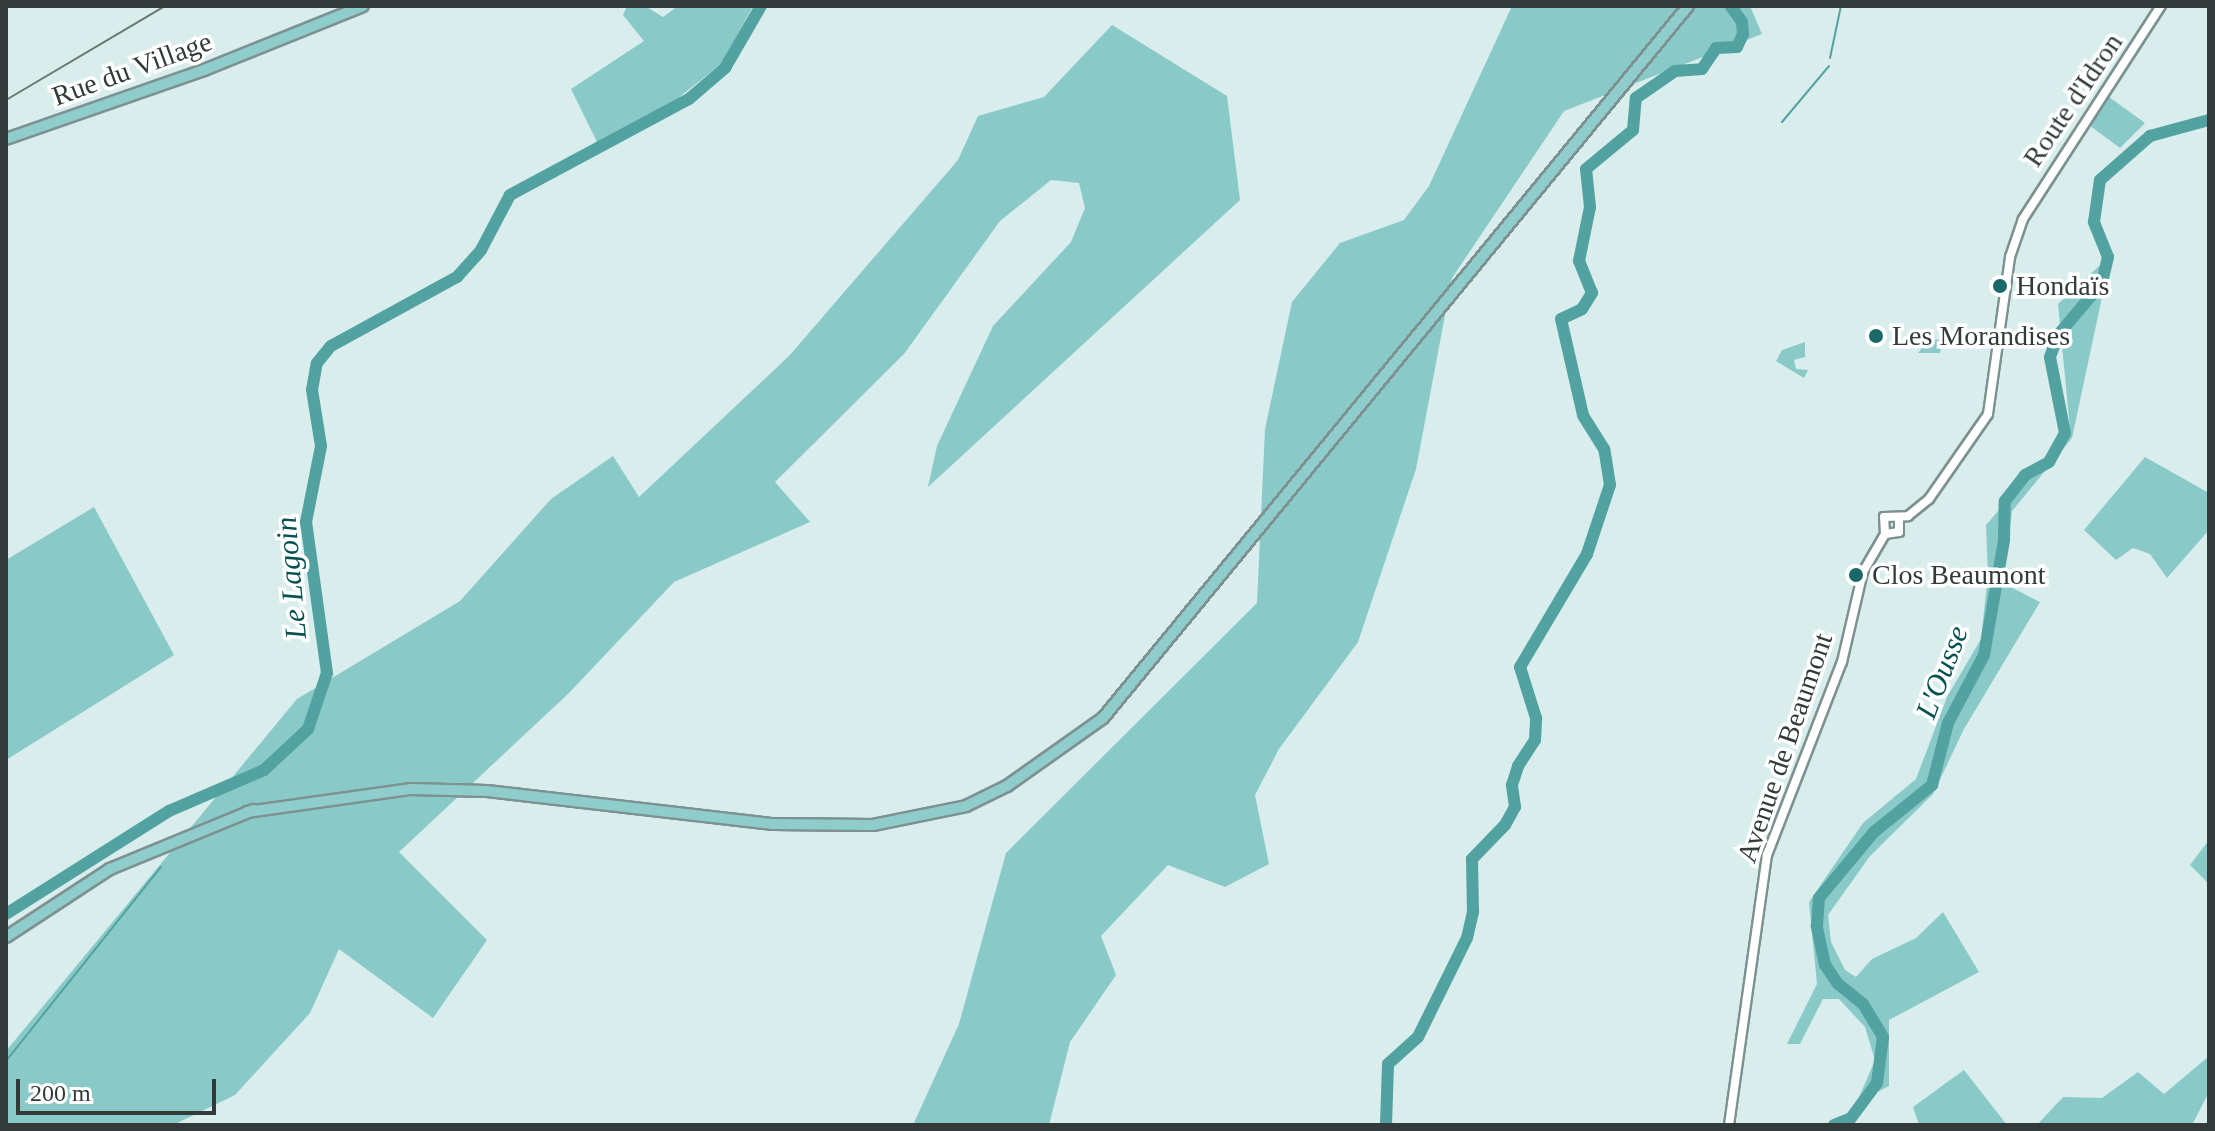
<!DOCTYPE html>
<meta charset="utf-8">
<style>
body{margin:0}
#map{position:relative;width:2215px;height:1131px;overflow:hidden;background:#d8edec;font-family:"Times New Roman",serif}
div>[style]{position:absolute}
.green>*{inset:0;background:#89cac8}
.stream>*{height:2px;margin:-1px;padding:0 1px;transform-origin:1px;border-radius:1px;background:#51a2a1}
.river>*{height:12px;margin:-6px;padding:0 6px;transform-origin:6px;border-radius:6px;background:#51a2a1}
.roads{filter:drop-shadow(2px 0 #7d9190) drop-shadow(-2px 0 #7d9190) drop-shadow(0 2px #7d9190) drop-shadow(0 -2px #7d9190)}
.minor>*{height:8px;margin:-4px;padding:0 4px;transform-origin:4px;border-radius:4px;background:#fff}
.major>*{height:10px;margin:-5px;padding:0 5px;transform-origin:5px;border-radius:5px;background:#8ecdcb}
.rail>*{height:2px;margin:-1px;padding:0 1px;transform-origin:1px;border-radius:1px;background:#697675}
.dots>*{width:22px;height:22px;translate:-50% -50%;box-sizing:border-box;border:4px solid #fff;border-radius:50%}
span{translate:-50% -50%;white-space:nowrap;text-align:center;line-height:1.15;-webkit-text-stroke:7px #fff;paint-order:stroke}
.street-label{font-size:28px;color:#323b3a}
.poi-label{font-size:28px;color:#323b3a}
.left{translate:0 -50%;text-align:left}
.water-label{font-size:30px;color:#055151;font-style:italic}
.frame{position:absolute;inset:0;border:8px solid #323b3a;pointer-events:none}
.scale{position:absolute;left:16px;top:1079px;width:200px;height:36px;box-sizing:border-box;border:4px solid #323b3a;border-top:0;padding-left:10px;font-size:24px;line-height:28px;white-space:nowrap;color:#323b3a;-webkit-text-stroke:6px #fff;paint-order:stroke}
</style>
<div id="map">
<div class="green">
<i style="clip-path:polygon(627px 6px,645px 6px,663px 17px,678px 6px,753px 6px,722px 63px,677px 99px,597px 142px,571px 89px,644px 41px,623px 15px)"></i>
<i style="clip-path:polygon(1512px 6px,1750px 6px,1762px 34px,1564px 111px,1452px 278px,1416px 469px,1358px 642px,1279px 749px,1255px 795px,1269px 864px,1225px 887px,1168px 865px,1101px 936px,1116px 975px,1070px 1042px,1049px 1125px,913px 1125px,959px 1024px,1006px 853px,1257px 603px,1265px 429px,1292px 302px,1340px 243px,1404px 220px,1429px 186px)"></i>
<i style="clip-path:polygon(1112px 25px,1227px 96px,1240px 200px,928px 487px,937px 446px,993px 326px,1071px 242px,1085px 208px,1079px 183px,1051px 180px,1000px 221px,904px 354px,775px 482px,810px 522px,674px 582px,568px 694px,399px 852px,487px 940px,433px 1018px,339px 949px,310px 1013px,235px 1095px,173px 1125px,6px 1125px,6px 1051px,297px 699px,460px 601px,551px 499px,613px 456px,639px 497px,789px 356px,958px 160px,978px 116px,1044px 97px)"></i>
<i style="clip-path:polygon(2109px 97px,2145px 123px,2120px 148px,2089px 125px)"></i>
<i style="clip-path:polygon(2111px 255px,2072px 438px,2012px 511px,2003px 583px,2040px 602px,1964px 729px,1933px 794px,1870px 856px,1828px 915px,1831px 942px,1845px 970px,1856px 977px,1872px 959px,1916px 938px,1943px 912px,1979px 972px,1889px 1020px,1889px 1086px,1857px 1102px,1875px 1060px,1865px 1027px,1839px 999px,1823px 999px,1800px 1044px,1787px 1044px,1817px 984px,1809px 902px,1863px 823px,1916px 779px,1947px 697px,1981px 639px,1988px 575px,1986px 525px,2070px 428px,2058px 304px)"></i>
<i style="clip-path:polygon(1930px 339px,1942px 340px,1940px 353px,1918px 353px)"></i>
<i style="clip-path:polygon(1805px 342px,1805px 357px,1794px 360px,1796px 369px,1808px 370px,1804px 378px,1776px 361px,1782px 350px)"></i>
<i style="clip-path:polygon(2145px 457px,2209px 493px,2209px 530px,2167px 578px,2150px 554px,2133px 548px,2116px 560px,2084px 530px)"></i>
<i style="clip-path:polygon(94px 507px,174px 655px,6px 760px,6px 560px)"></i>
<i style="clip-path:polygon(2209px 840px,2209px 884px,2190px 865px)"></i>
<i style="clip-path:polygon(2209px 1056px,2209px 1092px,2192px 1125px,2037px 1125px,2063px 1097px,2102px 1098px,2138px 1072px,2164px 1094px)"></i>
<i style="clip-path:polygon(1964px 1070px,2007px 1125px,1919px 1125px,1913px 1107px)"></i>
</div>
<div class="stream">
<i style="left:1830px;top:58px;width:53px;rotate:-78.1deg"></i>
<i style="left:1782px;top:122px;width:73px;rotate:-50deg"></i>
<i style="left:6px;top:1061px;width:248px;rotate:-51.4deg"></i>
<i style="left:1846px;top:1125px;width:9px;rotate:-54deg"></i>
</div>
<div class="river">
<i style="left:6px;top:914px;width:193px;rotate:-32.3deg"></i>
<i style="left:169px;top:811px;width:103px;rotate:-23.3deg"></i>
<i style="left:264px;top:770px;width:60px;rotate:-43deg"></i>
<i style="left:308px;top:729px;width:59px;rotate:-71.3deg"></i>
<i style="left:327px;top:673px;width:152px;rotate:-97.9deg"></i>
<i style="left:306px;top:522px;width:77px;rotate:-78.8deg"></i>
<i style="left:321px;top:446px;width:57px;rotate:-99.1deg"></i>
<i style="left:312px;top:390px;width:27px;rotate:-80deg"></i>
<i style="left:317px;top:363px;width:22px;rotate:-51deg"></i>
<i style="left:331px;top:346px;width:144px;rotate:-28.7deg"></i>
<i style="left:457px;top:277px;width:36px;rotate:-48deg"></i>
<i style="left:481px;top:250px;width:62px;rotate:-62.2deg"></i>
<i style="left:510px;top:195px;width:203px;rotate:-28.2deg"></i>
<i style="left:689px;top:99px;width:48px;rotate:-40.7deg"></i>
<i style="left:725px;top:68px;width:72px;rotate:-59.9deg"></i>
<i style="left:1386px;top:1125px;width:61px;rotate:-88.1deg"></i>
<i style="left:1388px;top:1064px;width:40px;rotate:-42deg"></i>
<i style="left:1418px;top:1037px;width:110px;rotate:-63.7deg"></i>
<i style="left:1467px;top:938px;width:27px;rotate:-77deg"></i>
<i style="left:1473px;top:912px;width:53px;rotate:-91.1deg"></i>
<i style="left:1472px;top:859px;width:47px;rotate:-45.9deg"></i>
<i style="left:1505px;top:825px;width:21px;rotate:-61deg"></i>
<i style="left:1515px;top:807px;width:22px;rotate:-98deg"></i>
<i style="left:1512px;top:785px;width:20px;rotate:-72deg"></i>
<i style="left:1518px;top:766px;width:31px;rotate:-57deg"></i>
<i style="left:1535px;top:740px;width:22px;rotate:-87deg"></i>
<i style="left:1536px;top:718px;width:53px;rotate:-107.4deg"></i>
<i style="left:1520px;top:667px;width:131px;rotate:-59.3deg"></i>
<i style="left:1587px;top:554px;width:73px;rotate:-71.6deg"></i>
<i style="left:1610px;top:485px;width:36px;rotate:-99deg"></i>
<i style="left:1604px;top:449px;width:40px;rotate:-122deg"></i>
<i style="left:1583px;top:415px;width:98px;rotate:-102.9deg"></i>
<i style="left:1561px;top:319px;width:23px;rotate:-25deg"></i>
<i style="left:1582px;top:309px;width:19px;rotate:-58deg"></i>
<i style="left:1592px;top:293px;width:35px;rotate:-112deg"></i>
<i style="left:1579px;top:261px;width:55px;rotate:-78.5deg"></i>
<i style="left:1590px;top:207px;width:38px;rotate:-96deg"></i>
<i style="left:1586px;top:169px;width:61px;rotate:-39.7deg"></i>
<i style="left:1633px;top:130px;width:32px;rotate:-85deg"></i>
<i style="left:1636px;top:98px;width:47px;rotate:-34.7deg"></i>
<i style="left:1675px;top:71px;width:27px;rotate:-4deg"></i>
<i style="left:1702px;top:69px;width:25px;rotate:-56deg"></i>
<i style="left:1716px;top:48px;width:21px;rotate:-3deg"></i>
<i style="left:1737px;top:47px;width:14px;rotate:-65deg"></i>
<i style="left:1743px;top:34px;width:12px;rotate:-95deg"></i>
<i style="left:1742px;top:22px;width:19px;rotate:-125deg"></i>
<i style="left:1834px;top:1125px;width:18px;rotate:-22deg"></i>
<i style="left:1851px;top:1118px;width:44px;rotate:-53.4deg"></i>
<i style="left:1877px;top:1083px;width:46px;rotate:-82.6deg"></i>
<i style="left:1883px;top:1037px;width:39px;rotate:-121deg"></i>
<i style="left:1863px;top:1004px;width:32px;rotate:-141deg"></i>
<i style="left:1838px;top:984px;width:23px;rotate:-124deg"></i>
<i style="left:1825px;top:965px;width:40px;rotate:-102deg"></i>
<i style="left:1817px;top:926px;width:28px;rotate:-86deg"></i>
<i style="left:1819px;top:898px;width:86px;rotate:-50.2deg"></i>
<i style="left:1874px;top:832px;width:75px;rotate:-39deg"></i>
<i style="left:1932px;top:785px;width:64px;rotate:-75.5deg"></i>
<i style="left:1948px;top:723px;width:77px;rotate:-62.1deg"></i>
<i style="left:1984px;top:655px;width:117px;rotate:-80.1deg"></i>
<i style="left:2004px;top:540px;width:39px;rotate:-89deg"></i>
<i style="left:2005px;top:501px;width:33px;rotate:-52deg"></i>
<i style="left:2025px;top:475px;width:27px;rotate:-28deg"></i>
<i style="left:2049px;top:462px;width:33px;rotate:-61deg"></i>
<i style="left:2065px;top:433px;width:77px;rotate:-101.2deg"></i>
<i style="left:2050px;top:357px;width:23px;rotate:-70deg"></i>
<i style="left:2058px;top:335px;width:68px;rotate:-49.8deg"></i>
<i style="left:2102px;top:283px;width:27px;rotate:-77deg"></i>
<i style="left:2108px;top:257px;width:38px;rotate:-112deg"></i>
<i style="left:2094px;top:222px;width:42px;rotate:-81.9deg"></i>
<i style="left:2100px;top:180px;width:67px;rotate:-41.3deg"></i>
<i style="left:2150px;top:136px;width:61px;rotate:-15.2deg"></i>
</div>
<div class="roads">
<div class="minor">
<i style="left:1885px;top:534px;width:17px;rotate:-93deg"></i>
<i style="left:1884px;top:517px;width:24px;rotate:-2deg"></i>
<i style="left:1908px;top:516px;width:27px;rotate:-39deg"></i>
<i style="left:1929px;top:499px;width:103px;rotate:-55.2deg"></i>
<i style="left:1988px;top:414px;width:159px;rotate:-82deg"></i>
<i style="left:2010px;top:257px;width:40px;rotate:-71.1deg"></i>
<i style="left:2023px;top:219px;width:254px;rotate:-57.1deg"></i>
<i style="left:1885px;top:534px;width:14px;rotate:-8deg"></i>
<i style="left:1899px;top:532px;width:13px;rotate:-90deg"></i>
<i style="left:1729px;top:1125px;width:273px;rotate:-82deg"></i>
<i style="left:1767px;top:855px;width:207px;rotate:-68.8deg"></i>
<i style="left:1842px;top:662px;width:92px;rotate:-76.9deg"></i>
<i style="left:1863px;top:572px;width:44px;rotate:-59.9deg"></i>
</div>
<div class="major">
<i style="left:6px;top:139px;width:210px;rotate:-19.2deg"></i>
<i style="left:204px;top:70px;width:171px;rotate:-21.9deg"></i>
<i style="left:247px;top:812px;width:166px;rotate:-8deg"></i>
<i style="left:411px;top:789px;width:76px;rotate:1.5deg"></i>
<i style="left:487px;top:791px;width:288px;rotate:6.6deg"></i>
<i style="left:773px;top:824px;width:100px;rotate:0.6deg"></i>
<i style="left:873px;top:825px;width:95px;rotate:-11.5deg"></i>
<i style="left:966px;top:806px;width:46px;rotate:-26deg"></i>
<i style="left:1007px;top:786px;width:118px;rotate:-35.3deg"></i>
<i style="left:1103px;top:718px;width:922px;rotate:-50.59deg"></i>
<i style="left:6px;top:937px;width:124px;rotate:-33.2deg"></i>
<i style="left:110px;top:869px;width:155px;rotate:-22.4deg"></i>
</div>
</div>
<div class="rail">
<i style="left:6px;top:100px;width:185px;rotate:-30.6deg"></i>
</div>
<div class="dots">
<i style="left:2000px;top:286px;background:#1a6867"></i>
<i style="left:1876px;top:336px;background:#1a6867"></i>
<i style="left:1856px;top:575px;background:#1a6867"></i>
</div>
<div class="street-label">
<span style="left:132px;top:69px;rotate:-20deg">Rue du Village</span>
<span style="left:2073px;top:100px;rotate:-56deg">Route d'Idron</span>
<span style="left:1785px;top:748px;rotate:-71deg">Avenue de Beaumont</span>
</div>
<div class="poi-label">
<span class="left" style="left:2016px;top:286px">Hondaïs</span>
<span class="left" style="left:1892px;top:336px">Les Morandises</span>
<span class="left" style="left:1872px;top:575px">Clos Beaumont</span>
</div>
<div class="water-label">
<span style="left:291px;top:578px;rotate:-95deg">Le Lagoin</span>
<span style="left:1942px;top:672px;rotate:-69deg">L'Ousse</span>
</div>
<div class="frame"></div>
<div class="scale">200 m</div>
</div>
